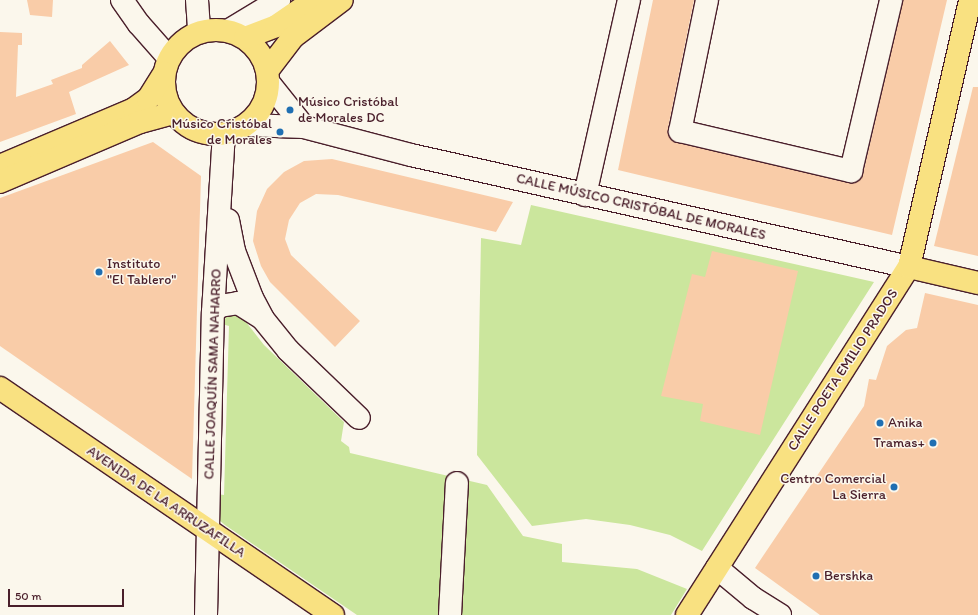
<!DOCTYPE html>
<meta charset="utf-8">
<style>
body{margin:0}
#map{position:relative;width:978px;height:615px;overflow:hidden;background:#fbf7ec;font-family:Itim,sans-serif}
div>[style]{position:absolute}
.green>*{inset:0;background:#cbe69d}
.building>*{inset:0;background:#f9cca8}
.roads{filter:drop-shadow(1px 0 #4a1f2b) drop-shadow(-1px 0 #4a1f2b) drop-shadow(0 1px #4a1f2b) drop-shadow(0 -1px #4a1f2b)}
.minor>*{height:22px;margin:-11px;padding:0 11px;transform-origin:11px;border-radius:11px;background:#fbf7ec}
.major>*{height:22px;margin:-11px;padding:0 11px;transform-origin:11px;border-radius:11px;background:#f9e181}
.major>.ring{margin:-11px;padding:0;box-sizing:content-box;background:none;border:22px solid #f9e181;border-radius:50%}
.dots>*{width:11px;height:11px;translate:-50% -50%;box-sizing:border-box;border:2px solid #fbf7ec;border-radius:50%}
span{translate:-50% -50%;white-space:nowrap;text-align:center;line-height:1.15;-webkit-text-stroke:3px #fbf7ec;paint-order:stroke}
.poi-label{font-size:14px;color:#4a1f2b}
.left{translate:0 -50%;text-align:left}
.right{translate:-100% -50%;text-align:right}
.street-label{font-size:14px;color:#4a1f2b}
.scale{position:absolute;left:8px;top:589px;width:116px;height:18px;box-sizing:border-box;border:2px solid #4a1f2b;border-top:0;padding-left:5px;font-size:12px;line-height:14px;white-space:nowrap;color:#4a1f2b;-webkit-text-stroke:3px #fbf7ec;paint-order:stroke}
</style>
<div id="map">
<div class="green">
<i style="clip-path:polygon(531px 205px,874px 282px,702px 551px,670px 535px,630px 525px,586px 519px,532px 526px,477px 455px,481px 238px,521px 245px)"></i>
<i style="clip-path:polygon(234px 313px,242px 317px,264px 345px,344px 422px,341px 441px,349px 447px,350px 453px,487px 485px,523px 536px,562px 544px,562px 562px,637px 569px,687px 589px,671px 615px,357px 615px,225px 525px,219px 520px,217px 494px,224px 495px,229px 326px,222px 324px,228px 314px)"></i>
</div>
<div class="building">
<i style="clip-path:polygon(27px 0,53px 0,52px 17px,30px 15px)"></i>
<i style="clip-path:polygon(653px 0,694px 0,668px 128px,671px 140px,849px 183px,860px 180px,863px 174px,903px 0,947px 0,892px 235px,618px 170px)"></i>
<i style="clip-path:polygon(0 32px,22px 33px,22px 45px,18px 45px,16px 97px,53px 84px,51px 80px,82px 68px,82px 65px,110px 41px,129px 65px,69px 92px,76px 114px,0 142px)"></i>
<i style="clip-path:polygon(973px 87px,978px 87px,978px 256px,934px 246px)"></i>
<i style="clip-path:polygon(153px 142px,201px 176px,192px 479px,0 346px,0 198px)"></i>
<i style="clip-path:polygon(332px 159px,513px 202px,496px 232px,338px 195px,316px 194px,300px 203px,289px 220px,285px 239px,291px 255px,360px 321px,335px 347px,270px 282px,261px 266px,253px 241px,257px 211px,267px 189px,284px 172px,304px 161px)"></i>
<i style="clip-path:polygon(712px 251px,798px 271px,760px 435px,700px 421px,703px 404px,661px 396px,692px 274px,705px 277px)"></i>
<i style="clip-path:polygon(925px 293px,978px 305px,978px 615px,820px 615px,755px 568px,864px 406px,869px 379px,876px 380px,887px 346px,906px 330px,917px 328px)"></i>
</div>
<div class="roads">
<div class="minor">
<i style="left:122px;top:0;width:29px;rotate:55deg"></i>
<i style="left:139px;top:24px;width:45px;rotate:48.6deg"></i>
<i style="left:197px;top:0;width:32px;rotate:86deg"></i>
<i style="left:707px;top:0;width:134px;rotate:101.6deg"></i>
<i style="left:680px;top:131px;width:176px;rotate:13.2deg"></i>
<i style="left:851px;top:171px;width:176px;rotate:-76.8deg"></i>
<i style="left:228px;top:31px;width:60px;rotate:-31.3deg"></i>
<i style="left:269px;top:83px;width:56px;rotate:51.5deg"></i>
<i style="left:246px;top:125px;width:58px;rotate:2deg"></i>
<i style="left:304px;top:127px;width:111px;rotate:14.7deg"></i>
<i style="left:411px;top:155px;width:510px;rotate:12.67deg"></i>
<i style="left:585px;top:195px;width:200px;rotate:-77.3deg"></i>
<i style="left:228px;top:220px;width:32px;rotate:79deg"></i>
<i style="left:234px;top:251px;width:50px;rotate:69deg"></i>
<i style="left:252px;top:298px;width:24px;rotate:62deg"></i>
<i style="left:263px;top:319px;width:40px;rotate:51deg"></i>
<i style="left:288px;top:350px;width:98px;rotate:43.8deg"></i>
<i style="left:213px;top:312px;width:9px;rotate:-41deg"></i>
<i style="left:220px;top:306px;width:18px;rotate:-9deg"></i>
<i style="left:238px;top:303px;width:28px;rotate:32deg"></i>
<i style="left:717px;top:568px;width:47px;rotate:39.8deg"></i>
<i style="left:753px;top:598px;width:32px;rotate:32deg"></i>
<i style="left:206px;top:615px;width:303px;rotate:-88.7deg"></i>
<i style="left:213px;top:312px;width:178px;rotate:-86.5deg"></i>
<i style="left:450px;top:615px;width:132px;rotate:-87deg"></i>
</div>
<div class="major">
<i class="ring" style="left:164px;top:30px;width:82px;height:82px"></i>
<i style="left:245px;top:38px;width:33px;rotate:-21deg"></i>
<i style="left:276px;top:26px;width:46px;rotate:-34.4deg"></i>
<i style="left:267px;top:71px;width:43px;rotate:-52.6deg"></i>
<i style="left:293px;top:37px;width:61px;rotate:-37.1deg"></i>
<i style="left:0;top:166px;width:146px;rotate:-23deg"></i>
<i style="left:134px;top:109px;width:17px;rotate:-36deg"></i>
<i style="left:148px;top:99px;width:31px;rotate:-58deg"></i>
<i style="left:0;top:182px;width:152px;rotate:-23.2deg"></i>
<i style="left:140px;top:122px;width:35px;rotate:-15deg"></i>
<i style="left:909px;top:267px;width:71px;rotate:13.1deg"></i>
<i style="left:0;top:388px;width:403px;rotate:34.3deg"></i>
<i style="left:687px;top:615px;width:413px;rotate:-57.5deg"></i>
<i style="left:909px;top:267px;width:274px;rotate:-77.1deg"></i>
</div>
</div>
<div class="dots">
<i style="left:290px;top:110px;background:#1f6fb2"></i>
<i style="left:280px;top:132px;background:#1f6fb2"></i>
<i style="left:99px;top:272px;background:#1f6fb2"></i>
<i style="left:880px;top:423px;background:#1f6fb2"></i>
<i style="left:933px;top:443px;background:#1f6fb2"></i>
<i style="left:894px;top:487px;background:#1f6fb2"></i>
<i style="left:816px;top:576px;background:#1f6fb2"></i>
</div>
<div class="poi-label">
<span class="left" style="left:298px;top:110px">Músico Cristóbal<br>de Morales DC</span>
<span class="right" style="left:272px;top:132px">Músico Cristóbal<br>de Morales</span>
<span class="left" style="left:107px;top:272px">Instituto<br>"El Tablero"</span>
<span class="left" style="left:888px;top:423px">Anika</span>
<span class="right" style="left:925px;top:443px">Tramas+</span>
<span class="right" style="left:886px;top:487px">Centro Comercial<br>La Sierra</span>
<span class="left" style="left:824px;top:576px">Bershka</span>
</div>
<div class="street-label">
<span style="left:641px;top:207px;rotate:13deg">CALLE MÚSICO CRISTÓBAL DE MORALES</span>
<span style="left:843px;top:370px;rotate:-57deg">CALLE POETA EMILIO PRADOS</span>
<span style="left:213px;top:374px;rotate:-88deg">CALLE JOAQUÍN SAMA NAHARRO</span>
<span style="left:166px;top:502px;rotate:34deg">AVENIDA DE LA ARRUZAFILLA</span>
</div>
<div class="scale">50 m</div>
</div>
